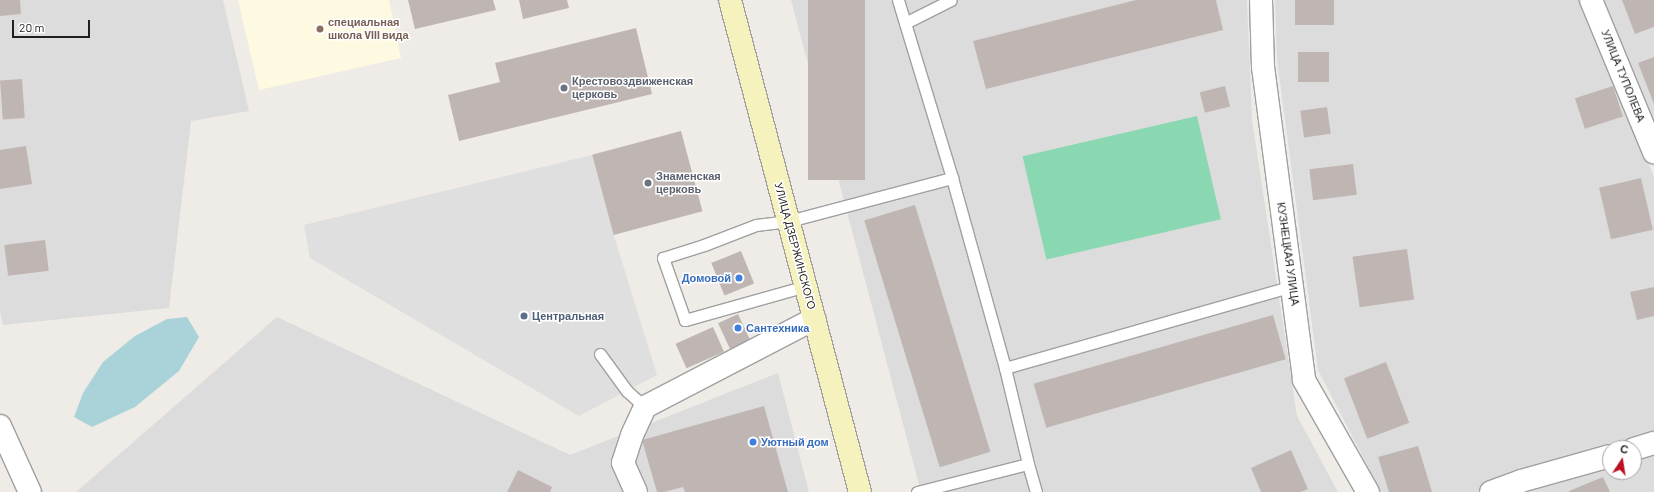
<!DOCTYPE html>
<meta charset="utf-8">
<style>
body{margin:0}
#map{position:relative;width:1654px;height:492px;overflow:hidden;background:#efebe6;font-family:Barlow,sans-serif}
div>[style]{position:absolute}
.residential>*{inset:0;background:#dddcdc}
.education>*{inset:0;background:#fdfae1}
.pitch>*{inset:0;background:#8ad8b2;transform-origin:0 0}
.parking>*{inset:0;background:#dfdfdf}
.water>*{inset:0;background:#aad3d9}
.building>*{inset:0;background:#bfb6b3;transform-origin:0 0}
.roads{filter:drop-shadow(1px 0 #a0a0a0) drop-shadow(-1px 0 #a0a0a0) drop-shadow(0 1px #a0a0a0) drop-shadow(0 -1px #a0a0a0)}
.lane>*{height:11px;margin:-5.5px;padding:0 5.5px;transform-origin:5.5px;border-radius:5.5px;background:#fff}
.street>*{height:22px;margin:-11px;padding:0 11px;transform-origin:11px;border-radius:11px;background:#fff}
.secondary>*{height:22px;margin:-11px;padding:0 11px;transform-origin:11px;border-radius:11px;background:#f5f2be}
.dots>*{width:11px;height:11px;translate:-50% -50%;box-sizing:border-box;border:2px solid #fff;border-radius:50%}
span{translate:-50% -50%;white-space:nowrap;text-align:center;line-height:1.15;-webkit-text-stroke:3px #fff;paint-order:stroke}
.education-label{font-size:11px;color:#785e54;font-weight:700}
.left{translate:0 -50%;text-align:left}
.street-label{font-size:11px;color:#1f1f1f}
.worship-label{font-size:11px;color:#5b616d;font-weight:700}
.shop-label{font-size:11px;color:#366cbe;font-weight:700}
.right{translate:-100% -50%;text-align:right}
.service-label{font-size:11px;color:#4e5e75;font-weight:700}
.north{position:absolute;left:1602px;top:440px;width:40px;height:40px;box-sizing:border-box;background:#fff;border:1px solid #a5a5a5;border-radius:50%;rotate:12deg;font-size:11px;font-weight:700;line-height:16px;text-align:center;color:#1f1f1f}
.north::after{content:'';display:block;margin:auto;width:14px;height:18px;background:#be0f22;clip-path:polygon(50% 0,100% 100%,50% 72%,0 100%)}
.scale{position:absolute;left:12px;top:20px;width:78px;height:18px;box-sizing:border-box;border:2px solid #1f1f1f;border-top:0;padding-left:5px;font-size:12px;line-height:14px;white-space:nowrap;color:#1f1f1f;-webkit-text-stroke:3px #fff;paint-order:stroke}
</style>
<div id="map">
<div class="residential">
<i style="clip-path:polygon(0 0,223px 0,249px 111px,191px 121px,169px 308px,3px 325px,0 311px)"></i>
<i style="clip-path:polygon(791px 0,1247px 0,1252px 120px,1297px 416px,1338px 492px,921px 492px)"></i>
<i style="clip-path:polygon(evenodd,1275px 0,1582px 0,1654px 177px,1654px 492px,1381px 492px,1318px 370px,1277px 59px,1275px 0,1610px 448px,1634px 448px,1634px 472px,1610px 472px,1610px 448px)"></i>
<i style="clip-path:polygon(1603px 0,1654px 0,1654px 129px)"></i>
<i style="clip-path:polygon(277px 317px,570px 455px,778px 373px,809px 492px,76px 492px)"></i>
</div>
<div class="education">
<i style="clip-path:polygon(238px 0,389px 0,401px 58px,259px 90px)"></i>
</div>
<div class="pitch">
<i style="left:1197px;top:116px;width:106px;height:179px;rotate:77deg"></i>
</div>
<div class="parking">
<i style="clip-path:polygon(592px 155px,614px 236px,657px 375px,579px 416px,310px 258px,304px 225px)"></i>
</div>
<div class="water">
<i style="clip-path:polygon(187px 317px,199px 337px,179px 371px,135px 407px,92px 427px,74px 417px,83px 393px,103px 362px,135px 336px,167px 319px)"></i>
</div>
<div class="building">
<i style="clip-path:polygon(0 0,20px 0,21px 14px,0 16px)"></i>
<i style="clip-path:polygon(408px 0,493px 0,496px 10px,415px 29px)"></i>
<i style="clip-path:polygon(519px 0,567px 0,569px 8px,523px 19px)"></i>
<i style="left:808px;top:0;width:57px;height:180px"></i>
<i style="clip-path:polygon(1136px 0,1216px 0,1223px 30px,986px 89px,973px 41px)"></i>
<i style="left:1295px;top:0;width:39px;height:25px"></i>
<i style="clip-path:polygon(1622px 0,1654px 0,1654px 27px,1635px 34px)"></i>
<i style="clip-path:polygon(636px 28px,652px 94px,459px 141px,448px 95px,500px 82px,495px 63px)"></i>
<i style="left:1298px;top:52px;width:31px;height:30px"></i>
<i style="clip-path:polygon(1654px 57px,1654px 104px,1638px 63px)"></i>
<i style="left:22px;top:79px;width:39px;height:22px;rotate:86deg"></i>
<i style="left:1225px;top:86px;width:21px;height:26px;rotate:76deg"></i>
<i style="left:1613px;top:86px;width:32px;height:40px;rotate:72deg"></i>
<i style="left:1327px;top:107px;width:27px;height:27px;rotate:82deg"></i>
<i style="left:681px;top:131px;width:83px;height:92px;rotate:75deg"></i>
<i style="clip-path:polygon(26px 146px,32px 184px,0 189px,0 150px)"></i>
<i style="left:1353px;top:164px;width:31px;height:44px;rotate:83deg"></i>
<i style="left:1641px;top:178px;width:53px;height:43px;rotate:77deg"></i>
<i style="left:915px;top:205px;width:258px;height:53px;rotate:73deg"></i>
<i style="left:45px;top:240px;width:31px;height:41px;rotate:83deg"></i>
<i style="left:1407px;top:249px;width:51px;height:55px;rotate:82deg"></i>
<i style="left:741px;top:251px;width:35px;height:32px;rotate:68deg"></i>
<i style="clip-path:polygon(1654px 287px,1654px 316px,1637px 320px,1630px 292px)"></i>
<i style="left:738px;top:314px;width:29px;height:22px;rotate:65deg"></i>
<i style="left:1273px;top:315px;width:46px;height:249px;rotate:74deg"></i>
<i style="left:713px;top:327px;width:27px;height:41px;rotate:66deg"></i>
<i style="left:1386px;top:362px;width:65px;height:45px;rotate:69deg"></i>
<i style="clip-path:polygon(764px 406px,788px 492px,685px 492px,683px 487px,664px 492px,657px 492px,642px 440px)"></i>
<i style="clip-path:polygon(1418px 446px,1432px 492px,1389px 492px,1378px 457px)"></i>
<i style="clip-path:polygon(1291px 450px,1308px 489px,1301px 492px,1261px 492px,1251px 468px)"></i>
<i style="clip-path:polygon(518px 470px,552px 487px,550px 492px,507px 492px)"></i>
<i style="clip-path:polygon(1603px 477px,1610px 492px,1569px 492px,1569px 491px)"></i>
</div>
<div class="roads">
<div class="lane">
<i style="left:898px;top:0;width:186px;rotate:73.1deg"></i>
<i style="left:905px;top:23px;width:51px;rotate:-26.6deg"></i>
<i style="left:806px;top:286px;width:126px;rotate:164.3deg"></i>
<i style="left:685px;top:320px;width:66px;rotate:-109.5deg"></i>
<i style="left:663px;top:258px;width:43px;rotate:-17.6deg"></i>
<i style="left:704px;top:245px;width:56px;rotate:-21deg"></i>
<i style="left:756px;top:225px;width:33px;rotate:-7deg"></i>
<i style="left:789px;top:221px;width:169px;rotate:-14.8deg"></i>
<i style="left:952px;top:178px;width:197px;rotate:74.4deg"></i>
<i style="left:1005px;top:368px;width:99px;rotate:76.5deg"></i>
<i style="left:600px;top:354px;width:46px;rotate:53.9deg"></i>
<i style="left:627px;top:391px;width:24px;rotate:42deg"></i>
<i style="left:1005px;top:368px;width:299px;rotate:-15.9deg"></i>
<i style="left:917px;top:492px;width:114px;rotate:-14.2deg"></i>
<i style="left:1028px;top:464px;width:29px;rotate:74deg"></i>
</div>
<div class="street">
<i style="left:1261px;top:0;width:67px;rotate:88.3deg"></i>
<i style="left:1263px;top:67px;width:316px;rotate:82.5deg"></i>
<i style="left:1304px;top:380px;width:129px;rotate:60.3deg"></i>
<i style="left:1591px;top:0;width:165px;rotate:67.5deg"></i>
<i style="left:0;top:426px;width:72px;rotate:65.6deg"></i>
<i style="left:1634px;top:449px;width:21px;rotate:-17deg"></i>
<i style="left:636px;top:492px;width:32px;rotate:-114deg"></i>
<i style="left:623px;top:463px;width:29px;rotate:-72deg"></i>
<i style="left:632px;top:435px;width:31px;rotate:-65deg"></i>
<i style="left:645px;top:407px;width:191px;rotate:-27.5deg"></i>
<i style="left:1491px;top:492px;width:32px;rotate:-20deg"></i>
<i style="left:1521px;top:481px;width:92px;rotate:-15.7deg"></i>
</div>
<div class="secondary">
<i style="left:730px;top:0;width:509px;rotate:75.2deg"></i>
</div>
</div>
<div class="dots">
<i style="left:320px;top:29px;background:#8d6e63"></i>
<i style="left:564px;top:88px;background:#6b7280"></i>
<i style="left:648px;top:183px;background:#6b7280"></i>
<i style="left:739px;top:278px;background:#3f7fe0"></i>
<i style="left:524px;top:316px;background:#5c6f8a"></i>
<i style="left:738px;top:328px;background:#3f7fe0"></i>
<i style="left:753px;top:442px;background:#3f7fe0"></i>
</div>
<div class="education-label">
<span class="left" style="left:328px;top:29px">специальная<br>школа VIII вида</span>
</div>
<div class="street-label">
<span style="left:1623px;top:76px;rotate:68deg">УЛИЦА ТУПОЛЕВА</span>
<span style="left:795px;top:246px;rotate:75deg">УЛИЦА ДЗЕРЖИНСКОГО</span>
<span style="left:1288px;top:254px;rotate:82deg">КУЗНЕЦКАЯ УЛИЦА</span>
</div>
<div class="worship-label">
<span class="left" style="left:572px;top:88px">Крестовоздвиженская<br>церковь</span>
<span class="left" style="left:656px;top:183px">Знаменская<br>церковь</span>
</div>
<div class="shop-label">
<span class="right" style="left:731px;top:278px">Домовой</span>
<span class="left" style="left:746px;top:328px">Сантехника</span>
<span class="left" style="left:761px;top:442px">Уютный дом</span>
</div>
<div class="service-label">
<span class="left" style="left:532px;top:316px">Центральная</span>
</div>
<div class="north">С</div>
<div class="scale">20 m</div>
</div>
